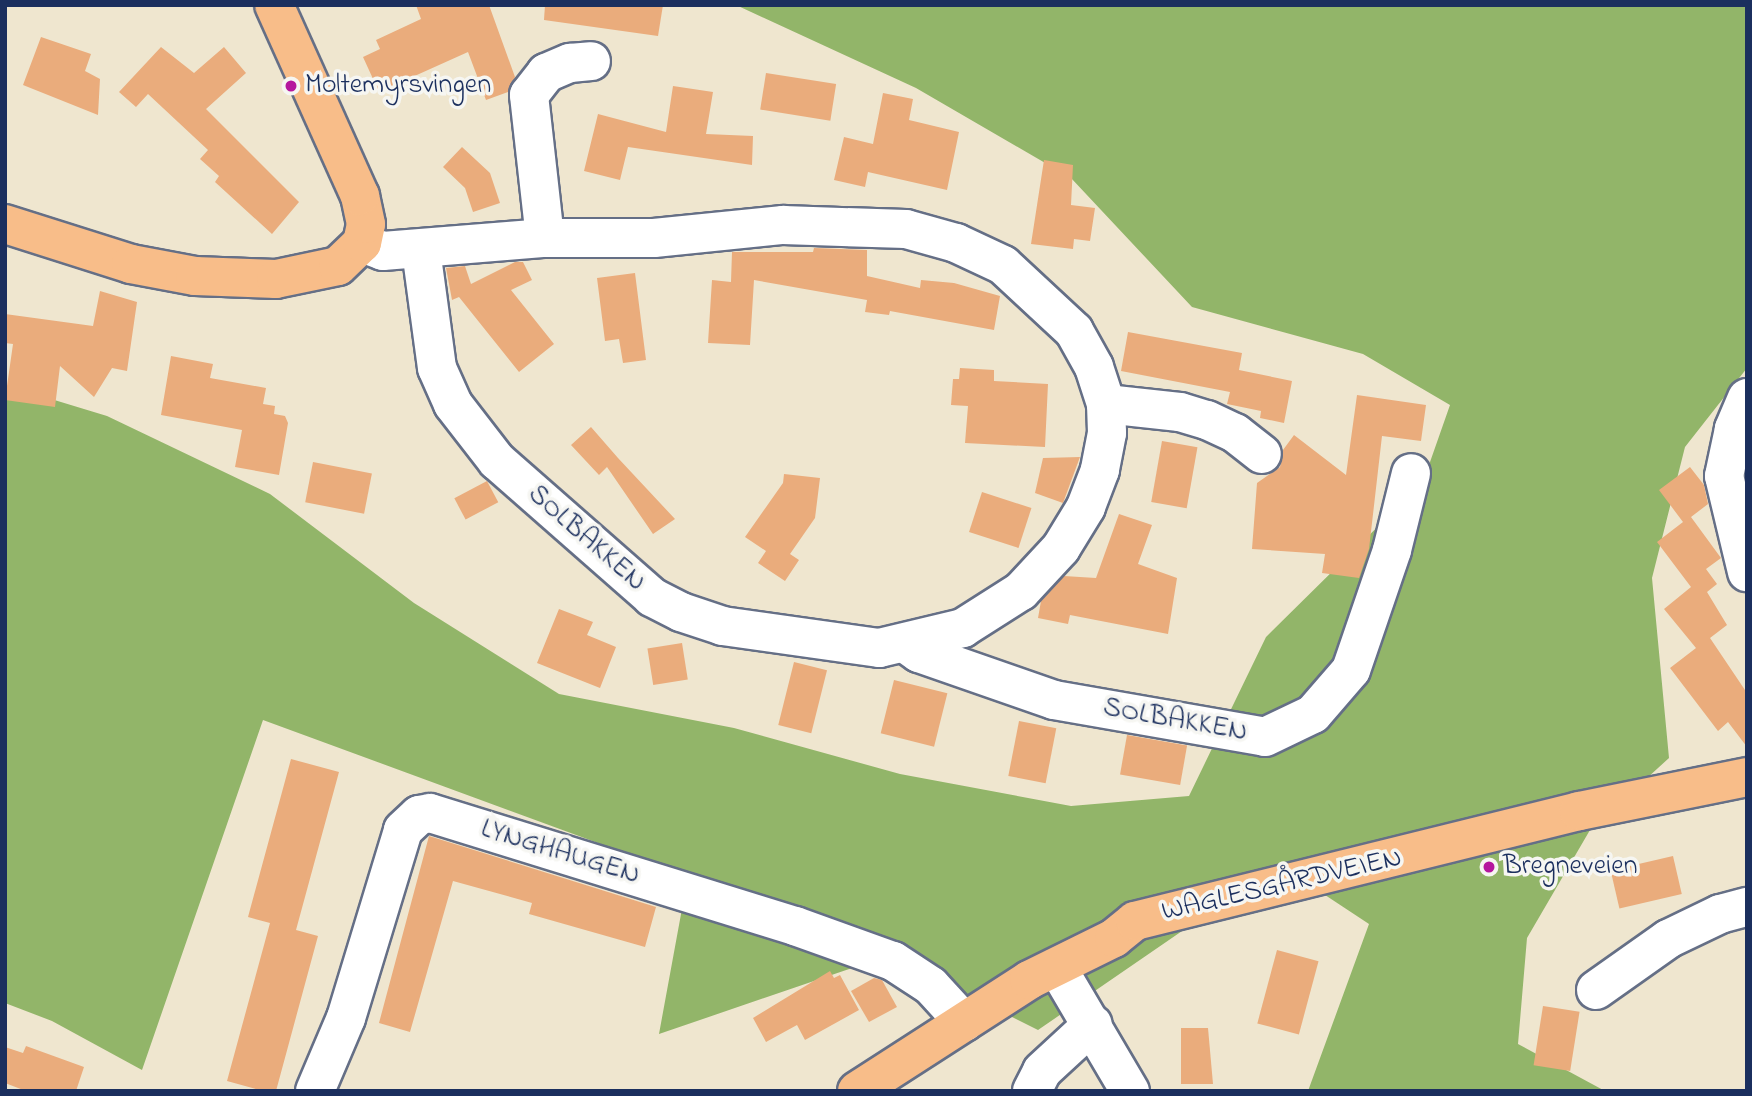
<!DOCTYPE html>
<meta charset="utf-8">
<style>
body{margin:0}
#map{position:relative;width:1752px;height:1096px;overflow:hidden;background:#efe6cf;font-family:"Indie Flower",sans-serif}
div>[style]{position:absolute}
.forest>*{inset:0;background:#92b569}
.building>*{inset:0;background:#eaac7c;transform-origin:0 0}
.roads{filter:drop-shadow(2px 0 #656f86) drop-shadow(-2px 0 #656f86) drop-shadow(0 2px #656f86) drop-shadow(0 -2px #656f86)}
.minor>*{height:38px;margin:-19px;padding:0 19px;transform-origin:19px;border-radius:19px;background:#fff}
.major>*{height:38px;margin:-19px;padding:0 19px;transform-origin:19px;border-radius:19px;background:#f8bd89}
.dots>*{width:19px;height:19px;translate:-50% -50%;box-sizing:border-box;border:4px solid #f6f6f2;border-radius:50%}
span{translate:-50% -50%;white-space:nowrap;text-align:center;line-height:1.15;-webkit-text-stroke:7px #f6f6f2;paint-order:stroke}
.poi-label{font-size:28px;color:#1b2f5e}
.left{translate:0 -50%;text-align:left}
.street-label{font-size:28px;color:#1b2f5e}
.frame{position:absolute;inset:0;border:7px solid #1b2f5e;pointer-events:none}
</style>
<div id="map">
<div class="forest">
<i style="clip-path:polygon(736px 5px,1747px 5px,1747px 368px,1685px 447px,1652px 578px,1669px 758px,1590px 830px,1527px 938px,1518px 1044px,1605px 1091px,1308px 1091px,1369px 924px,1319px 891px,1185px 929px,1038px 1030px,998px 1010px,855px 967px,659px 1034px,688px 876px,263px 720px,142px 1070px,52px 1021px,5px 1003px,5px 385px,107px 416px,270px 494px,414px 603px,559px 694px,734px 728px,900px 774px,1071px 806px,1189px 796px,1266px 637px,1423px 482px,1450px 405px,1363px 354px,1192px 307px,1071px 178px,916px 88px)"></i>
</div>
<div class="building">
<i style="clip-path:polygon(416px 5px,489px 5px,515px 77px,508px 92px,486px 100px,468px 52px,379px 92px,363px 57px,380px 49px,376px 40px,421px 19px)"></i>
<i style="clip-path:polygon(545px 5px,663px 5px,658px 36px,544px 20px)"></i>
<i style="clip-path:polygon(41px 37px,91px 54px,85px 71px,100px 79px,98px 115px,23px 85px)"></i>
<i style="clip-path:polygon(161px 47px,194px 73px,224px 47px,246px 73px,206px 109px,299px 202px,272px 234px,215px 182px,219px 176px,200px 159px,208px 150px,148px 94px,136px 107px,119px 92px)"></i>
<i style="left:766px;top:73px;width:71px;height:37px;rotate:9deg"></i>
<i style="clip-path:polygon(673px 86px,713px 92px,706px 134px,753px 136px,752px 165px,628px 147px,620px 180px,584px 171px,598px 114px,666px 132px)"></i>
<i style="clip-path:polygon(883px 93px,913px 99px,909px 120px,959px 132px,947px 190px,868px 172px,865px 187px,834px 180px,844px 137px,873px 144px)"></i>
<i style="clip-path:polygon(462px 147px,490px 173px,500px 203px,473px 212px,465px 188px,443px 167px)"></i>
<i style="clip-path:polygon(1044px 160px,1073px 165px,1071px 205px,1095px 208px,1090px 241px,1074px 239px,1073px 249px,1031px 244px)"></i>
<i style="clip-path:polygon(814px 248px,867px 250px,867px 276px,920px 288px,921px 280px,954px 283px,1000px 296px,994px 330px,890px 311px,889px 315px,865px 312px,867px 300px,754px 280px,750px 345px,708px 343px,712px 280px,731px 282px,732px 252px,813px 252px)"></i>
<i style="clip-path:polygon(515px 262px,523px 262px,532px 280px,511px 290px,554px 344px,519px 372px,459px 297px,452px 300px,446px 268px,465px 266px,471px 284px)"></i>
<i style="clip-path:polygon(635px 273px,646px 360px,623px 363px,619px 339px,605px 341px,597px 278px)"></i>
<i style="clip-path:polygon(100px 291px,137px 302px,127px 371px,112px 368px,94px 397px,60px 366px,55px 407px,5px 400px,13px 344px,5px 343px,5px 314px,93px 326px)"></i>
<i style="clip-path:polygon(1128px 332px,1242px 353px,1239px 370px,1292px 381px,1284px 423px,1260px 418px,1261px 411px,1227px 404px,1230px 392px,1121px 371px)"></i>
<i style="clip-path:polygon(171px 356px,213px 364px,210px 378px,266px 388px,263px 404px,275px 406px,274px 414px,285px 416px,288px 423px,279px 475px,235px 467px,242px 430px,161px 415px)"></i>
<i style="clip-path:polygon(960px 368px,994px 370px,994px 381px,1048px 384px,1045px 447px,965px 443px,968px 406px,951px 405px,953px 379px,959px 379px)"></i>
<i style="clip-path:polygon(1357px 395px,1426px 405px,1421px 441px,1382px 436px,1369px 549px,1359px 578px,1322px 573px,1325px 554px,1252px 549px,1257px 483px,1280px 467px,1283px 450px,1294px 435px,1346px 475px)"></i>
<i style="clip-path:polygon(591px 427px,618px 458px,675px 519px,653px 534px,607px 467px,599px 475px,571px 445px)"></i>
<i style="left:1162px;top:441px;width:36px;height:62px;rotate:10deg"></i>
<i style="clip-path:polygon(1080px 457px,1063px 503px,1035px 493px,1043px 458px)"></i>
<i style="left:313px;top:462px;width:60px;height:41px;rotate:11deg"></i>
<i style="clip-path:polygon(1690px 467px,1704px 485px,1708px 504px,1691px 517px,1721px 558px,1706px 569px,1717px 584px,1707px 592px,1727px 625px,1710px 638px,1747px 693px,1747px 747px,1728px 722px,1718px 731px,1670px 668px,1696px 648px,1664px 609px,1691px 587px,1657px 542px,1683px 522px,1659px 490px)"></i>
<i style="clip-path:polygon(784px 474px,820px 478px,815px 518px,790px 554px,799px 560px,785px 581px,758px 563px,766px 551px,745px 537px,783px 483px)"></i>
<i style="left:487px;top:481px;width:24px;height:37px;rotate:62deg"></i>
<i style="left:982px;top:492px;width:52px;height:42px;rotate:18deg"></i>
<i style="clip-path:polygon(1119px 514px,1152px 525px,1138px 564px,1177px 578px,1168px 634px,1070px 615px,1068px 624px,1038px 618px,1041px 601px,1064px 576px,1096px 578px)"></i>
<i style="clip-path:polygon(559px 609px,593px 622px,587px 635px,616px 647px,600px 688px,537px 663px)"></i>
<i style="left:682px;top:643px;width:37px;height:35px;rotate:81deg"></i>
<i style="left:794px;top:662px;width:34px;height:65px;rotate:14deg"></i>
<i style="left:894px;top:680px;width:55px;height:55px;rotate:14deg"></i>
<i style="left:1019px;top:721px;width:38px;height:56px;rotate:11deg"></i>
<i style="left:1127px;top:735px;width:61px;height:40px;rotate:10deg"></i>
<i style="clip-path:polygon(291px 759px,339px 772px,296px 930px,318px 936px,276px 1091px,263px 1091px,227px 1081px,270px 923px,248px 917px)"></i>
<i style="clip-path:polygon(429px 836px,656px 907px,645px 947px,529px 914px,532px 903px,453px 881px,410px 1032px,379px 1023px)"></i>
<i style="left:1673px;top:856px;width:39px;height:64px;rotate:77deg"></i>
<i style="left:1277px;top:950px;width:43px;height:76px;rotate:15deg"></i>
<i style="clip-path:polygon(830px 971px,834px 978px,840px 975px,859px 1010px,805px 1040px,797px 1025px,766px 1042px,753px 1018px)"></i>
<i style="clip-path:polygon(874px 978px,882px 980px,897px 1007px,869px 1022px,851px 991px)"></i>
<i style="left:1543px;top:1006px;width:37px;height:60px;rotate:9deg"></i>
<i style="clip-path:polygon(1181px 1028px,1208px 1028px,1213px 1084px,1181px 1084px)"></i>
<i style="clip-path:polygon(26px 1046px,84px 1067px,76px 1091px,26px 1091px,5px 1083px,5px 1047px,23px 1053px)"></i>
</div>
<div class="roads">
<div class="minor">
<i style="left:545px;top:238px;width:144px;rotate:-96.4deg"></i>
<i style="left:529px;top:95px;width:28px;rotate:-52deg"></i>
<i style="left:546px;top:73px;width:26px;rotate:-23deg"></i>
<i style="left:570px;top:63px;width:21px;rotate:-5deg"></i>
<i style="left:362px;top:243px;width:22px;rotate:21deg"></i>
<i style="left:383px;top:251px;width:163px;rotate:-4.6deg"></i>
<i style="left:545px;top:238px;width:109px"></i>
<i style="left:654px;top:238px;width:130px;rotate:-5.8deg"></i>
<i style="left:783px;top:225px;width:123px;rotate:1.9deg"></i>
<i style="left:906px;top:229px;width:52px;rotate:15.6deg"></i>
<i style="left:956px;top:243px;width:52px;rotate:25.1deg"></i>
<i style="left:1003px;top:265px;width:97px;rotate:42.9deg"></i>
<i style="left:1074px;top:331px;width:41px;rotate:60.9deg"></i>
<i style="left:1094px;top:367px;width:39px;rotate:72deg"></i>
<i style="left:1106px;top:404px;width:29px;rotate:88deg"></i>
<i style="left:1107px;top:433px;width:38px;rotate:101deg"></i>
<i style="left:1100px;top:470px;width:40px;rotate:111deg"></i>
<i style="left:1086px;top:507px;width:48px;rotate:121.4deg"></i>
<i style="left:1061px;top:548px;width:59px;rotate:132.9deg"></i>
<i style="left:1021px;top:591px;width:69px;rotate:147.5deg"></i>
<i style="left:963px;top:628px;width:86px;rotate:166.6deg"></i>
<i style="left:879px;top:648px;width:158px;rotate:-172deg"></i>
<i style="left:723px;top:626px;width:44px;rotate:-161.6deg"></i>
<i style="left:681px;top:612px;width:33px;rotate:-153deg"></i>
<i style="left:652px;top:597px;width:206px;rotate:-138.7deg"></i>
<i style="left:497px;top:461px;width:72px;rotate:-127.7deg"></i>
<i style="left:453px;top:404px;width:39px;rotate:-114deg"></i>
<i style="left:437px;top:368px;width:120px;rotate:-97.7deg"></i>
<i style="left:1747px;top:398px;width:34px;rotate:113deg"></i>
<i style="left:1734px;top:429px;width:48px;rotate:102deg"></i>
<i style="left:1724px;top:476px;width:99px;rotate:76.5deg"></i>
<i style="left:1106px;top:404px;width:74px;rotate:6.2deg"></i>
<i style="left:1180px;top:412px;width:28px;rotate:17deg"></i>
<i style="left:1207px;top:420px;width:31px;rotate:25deg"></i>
<i style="left:1235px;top:433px;width:34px;rotate:38deg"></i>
<i style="left:906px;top:644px;width:16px;rotate:35deg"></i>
<i style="left:919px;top:653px;width:143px;rotate:19.2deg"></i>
<i style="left:1054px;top:700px;width:214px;rotate:9.9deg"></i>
<i style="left:1265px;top:737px;width:53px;rotate:-25.6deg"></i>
<i style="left:1313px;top:714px;width:58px;rotate:-49.2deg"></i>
<i style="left:1351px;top:670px;width:127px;rotate:-71.1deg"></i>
<i style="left:1392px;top:550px;width:79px;rotate:-76.1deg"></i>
<i style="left:1058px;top:969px;width:142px;rotate:59.5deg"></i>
<i style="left:1596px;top:990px;width:88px;rotate:-35.3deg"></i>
<i style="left:1668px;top:939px;width:58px;rotate:-25.7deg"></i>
<i style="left:1720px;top:914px;width:28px;rotate:-15deg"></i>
<i style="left:315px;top:1091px;width:79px;rotate:-67deg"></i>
<i style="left:346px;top:1018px;width:196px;rotate:-73.1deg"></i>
<i style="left:403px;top:830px;width:22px;rotate:-43deg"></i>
<i style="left:419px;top:815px;width:11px;rotate:-10deg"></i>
<i style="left:430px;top:813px;width:382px;rotate:17.2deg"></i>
<i style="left:795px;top:926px;width:104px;rotate:19.7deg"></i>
<i style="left:893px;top:961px;width:45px;rotate:33.3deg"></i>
<i style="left:931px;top:986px;width:49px;rotate:47.5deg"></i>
<i style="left:1032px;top:1091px;width:22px;rotate:-63deg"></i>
<i style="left:1042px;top:1071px;width:69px;rotate:-42.7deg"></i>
</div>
<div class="major">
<i style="left:5px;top:224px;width:132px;rotate:17.6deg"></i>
<i style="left:131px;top:264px;width:65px;rotate:10.6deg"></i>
<i style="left:195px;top:276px;width:81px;rotate:2.1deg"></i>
<i style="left:276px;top:279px;width:63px;rotate:-11.8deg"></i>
<i style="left:338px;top:266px;width:33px;rotate:-44deg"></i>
<i style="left:362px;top:243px;width:19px;rotate:-78deg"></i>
<i style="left:366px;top:224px;width:29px;rotate:-102deg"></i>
<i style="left:360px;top:196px;width:209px;rotate:-114.2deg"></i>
<i style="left:857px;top:1091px;width:205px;rotate:-32.8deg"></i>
<i style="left:1029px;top:980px;width:95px;rotate:-26.3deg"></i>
<i style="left:1114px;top:938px;width:27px;rotate:-39deg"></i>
<i style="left:1135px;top:921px;width:457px;rotate:-13.9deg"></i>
<i style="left:1579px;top:811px;width:171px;rotate:-11.4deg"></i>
</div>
</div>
<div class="dots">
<i style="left:291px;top:86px;background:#b5179e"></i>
<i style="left:1489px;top:867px;background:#b5179e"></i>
</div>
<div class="poi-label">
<span class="left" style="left:305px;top:86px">Moltemyrsvingen</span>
<span class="left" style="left:1503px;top:867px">Bregneveien</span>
</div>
<div class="street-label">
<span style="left:586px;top:539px;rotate:41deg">SOLBAKKEN</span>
<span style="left:1175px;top:721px;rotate:10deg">SOLBAKKEN</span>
<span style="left:560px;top:853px;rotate:17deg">LYNGHAUGEN</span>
<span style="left:1282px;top:886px;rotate:-13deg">WAGLESGÅRDVEIEN</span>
</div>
<div class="frame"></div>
</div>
